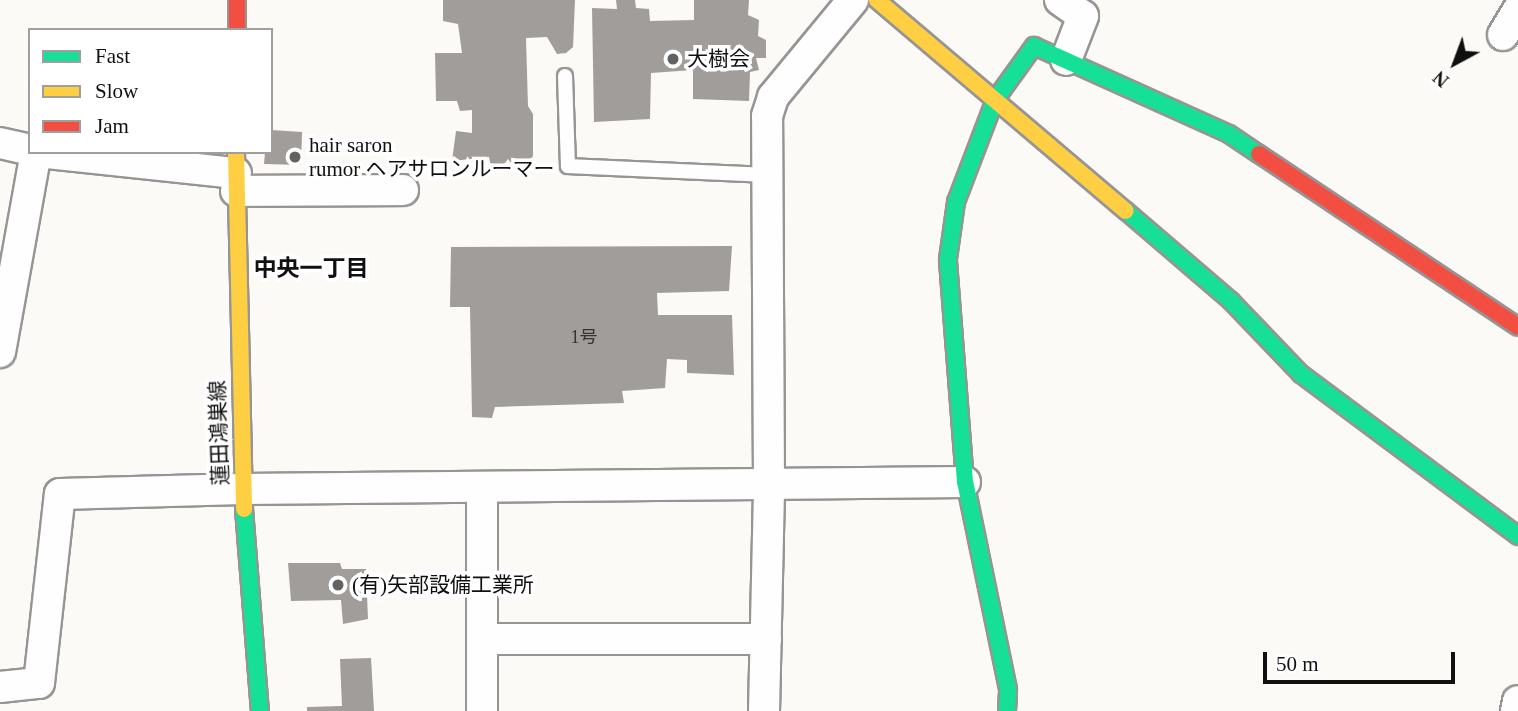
<!DOCTYPE html>
<meta charset="utf-8">
<style>
body{margin:0}
#map{position:relative;width:1518px;height:711px;overflow:hidden;background:#fcfaf7;font-family:"Times New Roman","Noto Sans JP",serif}
div>[style]{position:absolute}
.building>*{inset:0;background:#a09d9b}
.roads{filter:drop-shadow(2px 0 #969594) drop-shadow(-2px 0 #969594) drop-shadow(0 2px #969594) drop-shadow(0 -2px #969594)}
.lane>*{height:14px;margin:-7px;padding:0 7px;transform-origin:7px;border-radius:7px;background:#fffefe}
.street>*{height:30px;margin:-15px;padding:0 15px;transform-origin:15px;border-radius:15px;background:#fffefe}
.fast>*{height:16px;margin:-8px;padding:0 8px;transform-origin:8px;border-radius:8px;background:#16e098}
.slow>*{height:16px;margin:-8px;padding:0 8px;transform-origin:8px;border-radius:8px;background:#ffcf43}
.jam>*{height:16px;margin:-8px;padding:0 8px;transform-origin:8px;border-radius:8px;background:#f24e42}
.dots>*{width:19px;height:19px;translate:-50% -50%;box-sizing:border-box;border:4px solid #fff;border-radius:50%}
span{translate:-50% -50%;white-space:nowrap;text-align:center;line-height:1.15;-webkit-text-stroke:7px #fff;paint-order:stroke}
.number-label{font-size:18px;color:#343333}
.number-label span{-webkit-text-stroke-width:0}
.poi-label{font-size:21px;color:#101010}
.left{translate:0 -50%;text-align:left}
.street-label{font-size:21px;color:#101010}
.neighbourhood-label{font-size:23px;color:#101010;font-weight:700}
.legend{position:absolute;left:28px;top:28px;width:245px;height:126px;box-sizing:border-box;background:#fff;border:2px solid #9f9f9f;margin:0;padding:9px 12px;list-style:none;font-size:21px;color:#101010}
.legend li{display:flex;align-items:center;gap:14px;height:35px}
.legend b{width:35px;border:2px solid #9f9f9f}
.north{position:absolute;left:1420px;top:28px;width:70px;height:70px;-webkit-text-stroke:5px #fff;paint-order:stroke;rotate:221deg;font-size:19px;font-weight:700;line-height:28px;text-align:center;color:#101010}
.north::after{content:'';display:block;margin:auto;width:24px;height:32px;background:#101010;clip-path:polygon(50% 0,100% 100%,50% 72%,0 100%)}
.scale{position:absolute;left:1263px;top:652px;width:192px;height:32px;box-sizing:border-box;border:4px solid #101010;border-top:0;padding-left:9px;font-size:21px;line-height:24px;white-space:nowrap;color:#101010;-webkit-text-stroke:5px #fff;paint-order:stroke}
</style>
<div id="map">
<div class="building">
<i style="clip-path:polygon(443px 0,575px 0,573px 47px,566px 53px,557px 54px,547px 37px,526px 38px,528px 106px,533px 114px,533px 156px,524px 171px,517px 171px,508px 159px,502px 167px,491px 167px,489px 157px,452px 161px,456px 131px,472px 133px,472px 110px,460px 111px,457px 101px,436px 101px,435px 53px,462px 53px,458px 24px,443px 21px)"></i>
<i style="clip-path:polygon(616px 0,635px 0,636px 8px,649px 9px,650px 21px,694px 20px,694px 0,749px 0,748px 15px,759px 20px,758px 36px,766px 40px,766px 58px,756px 58px,759px 70px,750px 72px,749px 101px,693px 99px,693px 70px,651px 73px,650px 119px,594px 122px,592px 8px,617px 9px)"></i>
<i style="clip-path:polygon(271px 130px,302px 132px,301px 165px,264px 164px,265px 152px,271px 152px)"></i>
<i style="clip-path:polygon(732px 246px,729px 291px,657px 293px,658px 315px,732px 315px,734px 375px,687px 373px,687px 360px,667px 359px,665px 388px,622px 391px,624px 403px,495px 407px,492px 418px,472px 417px,470px 307px,450px 307px,451px 247px)"></i>
<i style="clip-path:polygon(288px 563px,340px 563px,342px 569px,366px 569px,368px 619px,343px 624px,341px 600px,291px 601px)"></i>
<i style="clip-path:polygon(371px 658px,374px 711px,307px 711px,307px 707px,342px 706px,340px 659px)"></i>
</div>
<div class="roads">
<div class="lane">
<i style="left:565px;top:76px;width:90px;rotate:88.1deg"></i>
<i style="left:568px;top:166px;width:199px;rotate:2.6deg"></i>
</div>
<div class="street">
<i style="left:1060px;top:0;width:28px;rotate:35deg"></i>
<i style="left:1083px;top:16px;width:47px;rotate:111.1deg"></i>
<i style="left:1503px;top:35px;width:29px;rotate:-59deg"></i>
<i style="left:0;top:143px;width:31px;rotate:13deg"></i>
<i style="left:38px;top:152px;width:199px;rotate:6.1deg"></i>
<i style="left:236px;top:191px;width:167px;rotate:-0.3deg"></i>
<i style="left:0;top:352px;width:203px;rotate:-79.8deg"></i>
<i style="left:482px;top:639px;width:284px"></i>
<i style="left:0;top:687px;width:39px;rotate:-6deg"></i>
<i style="left:39px;top:683px;width:190px;rotate:-83.7deg"></i>
<i style="left:60px;top:494px;width:182px;rotate:-1.6deg"></i>
<i style="left:242px;top:489px;width:723px;rotate:-0.55deg"></i>
<i style="left:482px;top:711px;width:224px;rotate:-90deg"></i>
<i style="left:764px;top:711px;width:229px;rotate:-88.7deg"></i>
<i style="left:769px;top:482px;width:366px;rotate:-90.3deg"></i>
<i style="left:767px;top:116px;width:20px;rotate:-72deg"></i>
<i style="left:773px;top:97px;width:126px;rotate:-50.5deg"></i>
<i style="left:1516px;top:711px;width:10px;rotate:-79deg"></i>
</div>
<div class="fast">
<i style="left:1126px;top:211px;width:138px;rotate:40.6deg"></i>
<i style="left:1231px;top:301px;width:101px;rotate:46.2deg"></i>
<i style="left:1301px;top:374px;width:271px;rotate:36.7deg"></i>
<i style="left:244px;top:509px;width:203px;rotate:85.5deg"></i>
<i style="left:1007px;top:711px;width:22px;rotate:-87deg"></i>
<i style="left:1008px;top:689px;width:211px;rotate:-101.7deg"></i>
<i style="left:965px;top:482px;width:224px;rotate:-94.4deg"></i>
<i style="left:948px;top:259px;width:58px;rotate:-82deg"></i>
<i style="left:956px;top:202px;width:109px;rotate:-69.1deg"></i>
<i style="left:995px;top:100px;width:67px;rotate:-54.2deg"></i>
<i style="left:1034px;top:46px;width:214px;rotate:24.3deg"></i>
<i style="left:1229px;top:134px;width:36px;rotate:34deg"></i>
</div>
<div class="slow">
<i style="left:877px;top:0;width:326px;rotate:40.3deg"></i>
<i style="left:236px;top:152px;width:357px;rotate:88.7deg"></i>
</div>
<div class="jam">
<i style="left:237px;top:0;width:30px;rotate:90deg"></i>
<i style="left:1259px;top:154px;width:311px;rotate:33.7deg"></i>
</div>
</div>
<div class="dots">
<i style="left:673px;top:59px;background:#636261"></i>
<i style="left:295px;top:157px;background:#636261"></i>
<i style="left:338px;top:585px;background:#636261"></i>
</div>
<div class="number-label">
<span style="left:584px;top:337px">1号</span>
</div>
<div class="poi-label">
<span class="left" style="left:687px;top:59px">大樹会</span>
<span class="left" style="left:309px;top:157px">hair saron<br>rumor ヘアサロンルーマー</span>
<span class="left" style="left:352px;top:585px">(有)矢部設備工業所</span>
</div>
<div class="street-label">
<span style="left:219px;top:433px;rotate:-92deg">蓮田鴻巣線</span>
</div>
<div class="neighbourhood-label">
<span style="left:311px;top:269px">中央一丁目</span>
</div>
<ul class="legend">
<li><b style="height:9px;background:#16e098"></b>Fast</li>
<li><b style="height:9px;background:#ffcf43"></b>Slow</li>
<li><b style="height:9px;background:#f24e42"></b>Jam</li>
</ul>
<div class="north">N</div>
<div class="scale">50 m</div>
</div>
